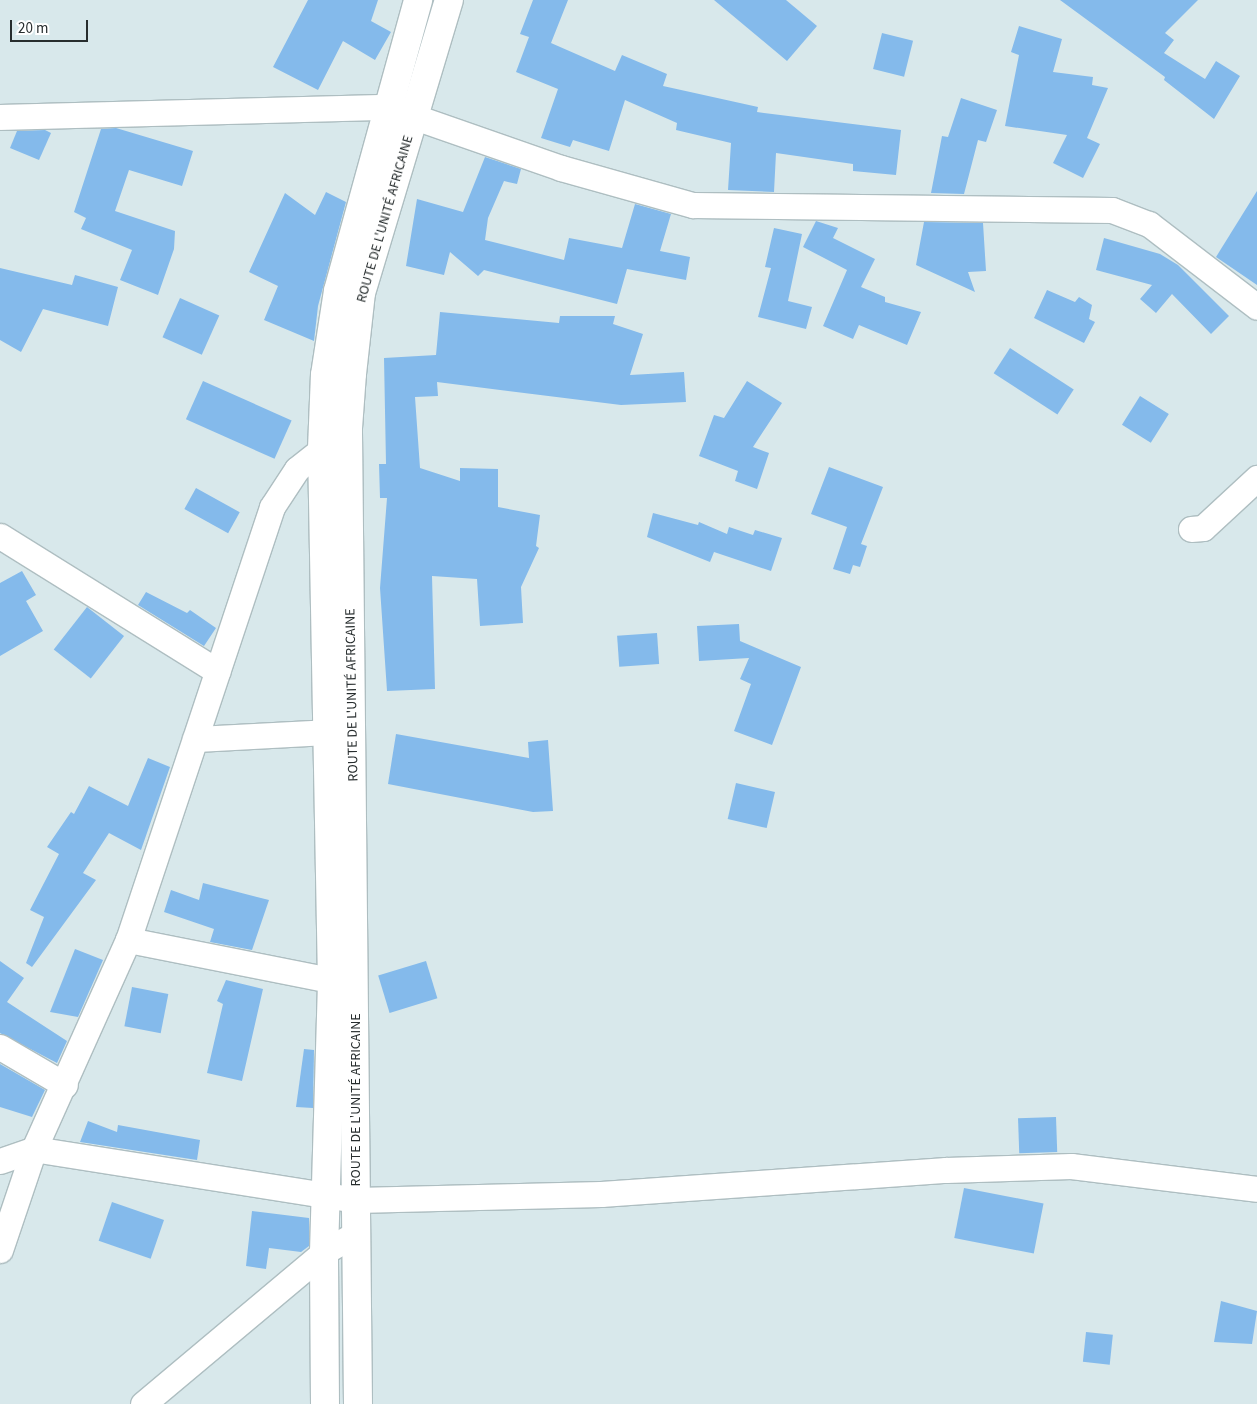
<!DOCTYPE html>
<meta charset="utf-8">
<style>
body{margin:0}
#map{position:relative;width:1257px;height:1404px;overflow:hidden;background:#d8e8eb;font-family:"Source Sans 3",sans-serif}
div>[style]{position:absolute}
.building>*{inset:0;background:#84baeb;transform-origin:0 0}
.roads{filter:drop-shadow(1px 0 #aebec1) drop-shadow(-1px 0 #aebec1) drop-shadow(0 1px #aebec1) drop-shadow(0 -1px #aebec1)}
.street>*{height:25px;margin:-12.5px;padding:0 12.5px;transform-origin:12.5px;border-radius:12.5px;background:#fff}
.secondary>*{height:28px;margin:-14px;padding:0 14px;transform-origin:14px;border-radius:14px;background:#fff}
span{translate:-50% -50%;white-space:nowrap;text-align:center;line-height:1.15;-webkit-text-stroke:4px #fff;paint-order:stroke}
.street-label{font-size:14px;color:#272d2e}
.scale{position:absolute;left:10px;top:20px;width:78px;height:22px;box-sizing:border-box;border:2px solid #272d2e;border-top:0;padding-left:6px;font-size:15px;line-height:18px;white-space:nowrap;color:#272d2e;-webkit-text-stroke:4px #fff;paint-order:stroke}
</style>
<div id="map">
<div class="building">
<i style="clip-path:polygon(308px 0,378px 0,371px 21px,391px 32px,375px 60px,343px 41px,318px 90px,273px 67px)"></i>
<i style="clip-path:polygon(533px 0,568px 0,551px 43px,615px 71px,622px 55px,667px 74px,663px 86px,758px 107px,757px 112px,901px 130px,896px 175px,853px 171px,853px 164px,776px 153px,774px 192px,728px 190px,731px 143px,676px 130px,677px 123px,625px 100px,609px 151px,573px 140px,570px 147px,541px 138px,558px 89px,516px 72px,529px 37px,520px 34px)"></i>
<i style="clip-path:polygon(714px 0,786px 0,817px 26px,787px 61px)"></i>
<i style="clip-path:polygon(1060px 0,1198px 0,1165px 33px,1174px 40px,1164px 53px,1205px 79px,1216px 61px,1240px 76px,1214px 119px,1164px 80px,1165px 77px)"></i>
<i style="clip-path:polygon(1019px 26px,1062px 39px,1053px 72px,1093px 77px,1092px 85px,1108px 88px,1087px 138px,1100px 144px,1083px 178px,1053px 163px,1067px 135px,1005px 126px,1019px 55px,1011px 52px)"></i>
<i style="left:882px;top:33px;width:32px;height:37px;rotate:14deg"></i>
<i style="clip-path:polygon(961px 98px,997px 110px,986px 142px,978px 140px,964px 194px,931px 193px,942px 136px,948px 137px)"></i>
<i style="clip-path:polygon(116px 128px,193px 151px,182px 186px,129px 170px,115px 211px,175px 231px,174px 249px,158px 295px,120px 280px,132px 250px,81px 229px,86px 218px,74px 212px,101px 129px)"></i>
<i style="clip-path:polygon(45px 130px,51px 133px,39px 160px,10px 148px,17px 131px)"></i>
<i style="clip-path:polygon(485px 157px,521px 169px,517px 184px,504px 181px,488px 218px,485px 240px,564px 260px,569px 238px,622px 248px,635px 204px,671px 214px,660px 251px,690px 257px,686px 280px,627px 269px,617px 304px,484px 270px,478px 276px,450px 252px,444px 275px,406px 266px,417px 199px,463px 212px)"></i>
<i style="clip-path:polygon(1257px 191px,1257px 285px,1216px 257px)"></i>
<i style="clip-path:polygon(326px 192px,346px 202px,318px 306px,314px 341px,264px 320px,278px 286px,249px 272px,285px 193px,315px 215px)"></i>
<i style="clip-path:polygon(816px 221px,838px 228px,833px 238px,875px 259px,861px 287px,885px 297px,885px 302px,921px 312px,907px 345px,859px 325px,853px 339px,823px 326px,847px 270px,803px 247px)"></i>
<i style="clip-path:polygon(924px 222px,983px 223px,986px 271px,968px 272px,975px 292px,916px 265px)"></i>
<i style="clip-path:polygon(774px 228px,802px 234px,788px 301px,812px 307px,806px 329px,758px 317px,771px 268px,765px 267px)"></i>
<i style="clip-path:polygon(1104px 238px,1160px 254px,1178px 265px,1229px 316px,1211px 334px,1172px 294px,1156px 313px,1140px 299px,1152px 285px,1096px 270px)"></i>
<i style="clip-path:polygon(0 268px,72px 285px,75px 275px,118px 287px,108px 326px,43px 309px,21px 352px,0 340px)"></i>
<i style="clip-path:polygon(1047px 290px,1075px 302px,1079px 297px,1092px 305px,1089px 319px,1095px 322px,1084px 343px,1034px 318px)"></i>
<i style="left:180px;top:298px;width:43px;height:43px;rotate:24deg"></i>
<i style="clip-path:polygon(440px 312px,559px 323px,560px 316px,615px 316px,613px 324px,643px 334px,630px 375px,684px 372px,686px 402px,621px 405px,437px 382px,438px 396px,415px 397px,420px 468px,460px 481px,460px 468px,498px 469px,498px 507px,540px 515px,536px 546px,539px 548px,521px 587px,523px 623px,480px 626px,477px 579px,432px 576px,435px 689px,387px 691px,380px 588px,387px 498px,380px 498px,379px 464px,386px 464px,384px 358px,436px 355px)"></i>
<i style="left:1010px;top:348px;width:76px;height:30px;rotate:33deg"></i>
<i style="left:203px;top:381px;width:97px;height:42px;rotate:24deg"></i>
<i style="clip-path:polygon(747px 381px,782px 403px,753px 447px,769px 453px,757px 489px,735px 481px,738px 471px,699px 456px,714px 415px,724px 418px)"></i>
<i style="left:1140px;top:396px;width:34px;height:34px;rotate:32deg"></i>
<i style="clip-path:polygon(829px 467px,883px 487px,861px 544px,867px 546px,860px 567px,853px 565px,850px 574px,833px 569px,847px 527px,811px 514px)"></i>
<i style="left:196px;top:488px;width:50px;height:24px;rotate:29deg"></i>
<i style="clip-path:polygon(653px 513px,698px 525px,699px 522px,727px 534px,729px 527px,753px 535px,755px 530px,782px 538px,771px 571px,714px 552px,710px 562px,647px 537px)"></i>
<i style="clip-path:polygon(22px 571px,36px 595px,26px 601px,43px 631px,0 656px,0 583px)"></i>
<i style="clip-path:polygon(146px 592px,187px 613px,190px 610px,216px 628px,204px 646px,138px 605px)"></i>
<i style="left:87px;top:607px;width:47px;height:54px;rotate:38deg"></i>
<i style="clip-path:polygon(739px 624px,740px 641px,801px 667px,772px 745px,734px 731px,751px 684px,740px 679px,749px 658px,699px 661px,697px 626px)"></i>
<i style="left:657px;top:633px;width:31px;height:40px;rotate:86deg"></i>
<i style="clip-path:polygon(396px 734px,529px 758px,528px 742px,548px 740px,553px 811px,533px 812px,388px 784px)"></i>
<i style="clip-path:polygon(148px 758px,170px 767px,141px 850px,109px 833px,83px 873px,96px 880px,32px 967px,26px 963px,44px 917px,30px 910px,59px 854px,47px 847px,71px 812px,74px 814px,89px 786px,128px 806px)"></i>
<i style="left:736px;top:783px;width:40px;height:37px;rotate:13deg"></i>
<i style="clip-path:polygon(203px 883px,269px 900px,252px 950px,210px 942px,214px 929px,164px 912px,171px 890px,199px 900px)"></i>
<i style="clip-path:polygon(75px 949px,103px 960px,78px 1017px,50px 1012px)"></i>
<i style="clip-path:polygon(0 961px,24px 978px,7px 1002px,67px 1041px,57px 1063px,0 1033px)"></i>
<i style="left:426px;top:961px;width:39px;height:50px;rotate:73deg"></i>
<i style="clip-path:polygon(226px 980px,263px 989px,242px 1081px,207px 1073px,223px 1004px,217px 1001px)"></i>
<i style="left:132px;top:987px;width:37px;height:40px;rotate:11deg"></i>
<i style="clip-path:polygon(304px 1049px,314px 1050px,313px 1108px,296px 1107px)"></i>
<i style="clip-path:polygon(0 1064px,45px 1090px,32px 1117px,0 1107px)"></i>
<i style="left:1056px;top:1117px;width:35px;height:38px;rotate:88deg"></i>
<i style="clip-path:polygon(88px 1121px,117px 1132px,118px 1125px,200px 1140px,197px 1160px,80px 1142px)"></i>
<i style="left:964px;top:1188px;width:81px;height:51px;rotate:11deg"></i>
<i style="left:112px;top:1202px;width:55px;height:41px;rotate:19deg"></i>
<i style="clip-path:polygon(252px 1211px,309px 1218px,309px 1246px,301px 1252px,269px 1248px,266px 1269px,246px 1266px)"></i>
<i style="clip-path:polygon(1221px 1301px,1257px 1311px,1252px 1344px,1214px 1342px)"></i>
<i style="left:1086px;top:1332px;width:27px;height:30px;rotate:6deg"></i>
</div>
<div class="roads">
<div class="street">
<i style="left:0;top:117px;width:386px;rotate:-1.5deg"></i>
<i style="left:386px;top:107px;width:185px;rotate:19.2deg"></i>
<i style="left:561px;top:168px;width:137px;rotate:15.7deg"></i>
<i style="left:693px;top:205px;width:419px;rotate:0.7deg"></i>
<i style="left:1112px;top:210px;width:40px;rotate:21deg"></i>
<i style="left:1149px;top:224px;width:136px;rotate:37.5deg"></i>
<i style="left:1191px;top:529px;width:12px;rotate:-5deg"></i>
<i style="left:1203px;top:528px;width:74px;rotate:-42.8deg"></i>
<i style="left:0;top:536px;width:256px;rotate:31.9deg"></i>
<i style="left:195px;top:739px;width:152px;rotate:-3deg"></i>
<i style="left:128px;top:940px;width:227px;rotate:11.2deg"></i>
<i style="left:0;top:1047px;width:75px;rotate:30.3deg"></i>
<i style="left:0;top:1161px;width:36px;rotate:-19deg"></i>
<i style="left:34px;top:1149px;width:326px;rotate:9deg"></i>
<i style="left:356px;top:1200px;width:245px;rotate:-1.4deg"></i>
<i style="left:601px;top:1194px;width:346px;rotate:-4deg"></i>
<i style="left:946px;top:1170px;width:125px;rotate:-1.8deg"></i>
<i style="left:1071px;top:1166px;width:187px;rotate:7deg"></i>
<i style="left:0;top:1250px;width:107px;rotate:-71.4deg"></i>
<i style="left:34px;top:1149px;width:229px;rotate:-65.8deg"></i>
<i style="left:128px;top:940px;width:456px;rotate:-71.6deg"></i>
<i style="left:272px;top:507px;width:45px;rotate:-56.7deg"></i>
<i style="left:297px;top:469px;width:48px;rotate:-38.3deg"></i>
<i style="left:143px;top:1404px;width:236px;rotate:-40deg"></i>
<i style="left:324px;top:1252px;width:36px;rotate:-30deg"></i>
</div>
<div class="secondary">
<i style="left:325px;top:1404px;width:152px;rotate:-90.4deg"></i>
<i style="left:324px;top:1252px;width:270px;rotate:-88.3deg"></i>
<i style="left:332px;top:982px;width:533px;rotate:-91.07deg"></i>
<i style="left:322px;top:449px;width:74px;rotate:-87.7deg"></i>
<i style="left:325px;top:375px;width:85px;rotate:-81.2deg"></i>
<i style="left:338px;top:291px;width:302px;rotate:-74.6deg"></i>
<i style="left:358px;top:1404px;width:976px;rotate:-90.59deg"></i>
<i style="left:348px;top:428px;width:54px;rotate:-85.8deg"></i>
<i style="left:352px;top:374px;width:81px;rotate:-83.7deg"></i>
<i style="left:361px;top:293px;width:306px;rotate:-73.3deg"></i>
</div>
</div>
<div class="street-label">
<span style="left:385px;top:219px;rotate:-74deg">ROUTE DE L'UNITÉ AFRICAINE</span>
<span style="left:352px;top:695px;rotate:-91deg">ROUTE DE L'UNITÉ AFRICAINE</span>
<span style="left:356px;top:1100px;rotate:-90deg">ROUTE DE L'UNITÉ AFRICAINE</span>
</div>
<div class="scale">20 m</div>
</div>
